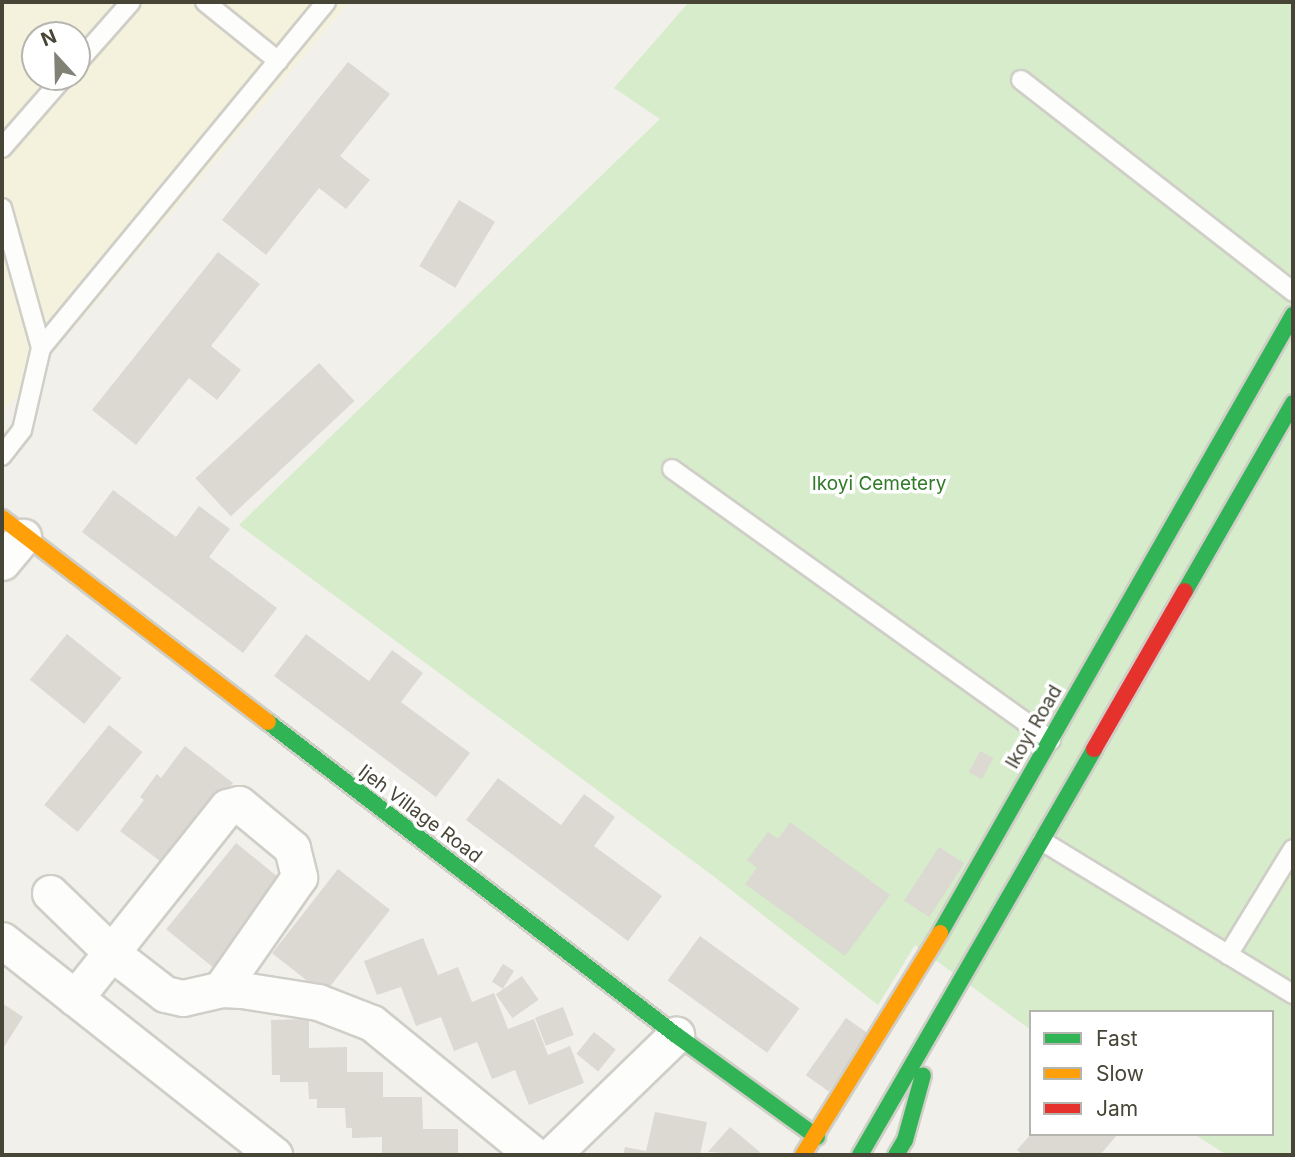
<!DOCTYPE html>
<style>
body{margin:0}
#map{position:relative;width:1295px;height:1157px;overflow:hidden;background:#f1f0ea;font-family:Inter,sans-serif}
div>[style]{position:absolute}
.commercial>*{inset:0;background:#f4f1dd}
.green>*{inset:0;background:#d6ecca}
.building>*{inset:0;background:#dbd9d2;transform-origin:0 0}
.roads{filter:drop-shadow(2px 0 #cfcec7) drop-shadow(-2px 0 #cfcec7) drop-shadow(0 2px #cfcec7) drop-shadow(0 -2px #cfcec7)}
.lane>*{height:18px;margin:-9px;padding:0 9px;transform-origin:9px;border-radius:9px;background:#fdfdfc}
.street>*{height:35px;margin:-17.5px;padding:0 17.5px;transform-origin:17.5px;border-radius:17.5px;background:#fdfdfc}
.fast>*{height:16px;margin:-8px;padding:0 8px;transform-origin:8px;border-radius:8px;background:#30b455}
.slow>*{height:16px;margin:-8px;padding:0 8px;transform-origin:8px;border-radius:8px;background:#ff9f0a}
.jam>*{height:16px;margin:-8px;padding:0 8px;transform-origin:8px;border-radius:8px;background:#e5322d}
span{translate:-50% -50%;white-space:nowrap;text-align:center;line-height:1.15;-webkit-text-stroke:7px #fff;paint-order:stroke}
.park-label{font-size:19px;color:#307a28}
.street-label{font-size:19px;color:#474536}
.frame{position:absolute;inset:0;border:4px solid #474536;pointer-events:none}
.legend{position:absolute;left:1029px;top:1010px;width:245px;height:126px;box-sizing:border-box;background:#fff;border:2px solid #b5b5af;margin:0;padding:9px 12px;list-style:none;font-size:21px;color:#474536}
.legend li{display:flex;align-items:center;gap:14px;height:35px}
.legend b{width:35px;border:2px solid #b5b5af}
.north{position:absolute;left:21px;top:21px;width:70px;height:70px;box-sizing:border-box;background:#fff;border:2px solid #b5b5af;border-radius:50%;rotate:338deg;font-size:19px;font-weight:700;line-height:28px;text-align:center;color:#474536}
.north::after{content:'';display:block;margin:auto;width:24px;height:32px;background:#828175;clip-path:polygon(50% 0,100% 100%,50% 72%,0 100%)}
</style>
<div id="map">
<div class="commercial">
<i style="clip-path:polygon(evenodd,2px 2px,349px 2px,2px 413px,2px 2px,35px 35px,77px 35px,77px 77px,35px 77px,35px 35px)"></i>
</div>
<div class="green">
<i style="clip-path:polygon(689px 2px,1293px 2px,1293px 1155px,1227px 1155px,1194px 1134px,1272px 1134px,1272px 1012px,1031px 1012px,1031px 1030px,915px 945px,878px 1005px,712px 875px,239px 525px,660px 119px,614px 88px)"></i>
</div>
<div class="building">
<i style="clip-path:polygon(348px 62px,390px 94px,340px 156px,370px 180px,346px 209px,319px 188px,266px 255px,222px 220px)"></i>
<i style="left:459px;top:200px;width:42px;height:77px;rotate:31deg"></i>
<i style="clip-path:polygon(218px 252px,260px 284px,211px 346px,241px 370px,217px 400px,189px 378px,136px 445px,92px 410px)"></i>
<i style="left:319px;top:363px;width:52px;height:169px;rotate:47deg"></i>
<i style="clip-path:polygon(113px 490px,176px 537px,199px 506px,230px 529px,209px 557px,277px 608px,243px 653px,82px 532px)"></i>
<i style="left:67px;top:634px;width:70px;height:59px;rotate:39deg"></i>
<i style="clip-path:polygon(306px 634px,369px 681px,392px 650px,423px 673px,401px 702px,470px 753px,436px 797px,274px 676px)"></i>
<i style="left:109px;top:725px;width:43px;height:103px;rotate:39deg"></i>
<i style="clip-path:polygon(185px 746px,233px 783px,168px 867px,120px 831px,144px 800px,140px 797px,157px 774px,161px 778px)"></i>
<i style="left:980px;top:751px;width:15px;height:24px;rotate:28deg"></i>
<i style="clip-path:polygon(498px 778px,561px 825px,584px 794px,615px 817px,594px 846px,662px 896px,628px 941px,466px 820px)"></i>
<i style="clip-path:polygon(790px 822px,890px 895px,845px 956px,745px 884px,757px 868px,747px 860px,768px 832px,778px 839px)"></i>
<i style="left:236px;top:843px;width:63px;height:111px;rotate:39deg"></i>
<i style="left:939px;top:847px;width:30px;height:64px;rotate:33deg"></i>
<i style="left:338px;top:869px;width:66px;height:107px;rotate:38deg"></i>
<i style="left:700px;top:936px;width:123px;height:55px;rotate:36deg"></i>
<i style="clip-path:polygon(423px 938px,438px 975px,458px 967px,472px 1002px,494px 993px,508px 1029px,534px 1019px,548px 1055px,570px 1046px,584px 1083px,529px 1105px,515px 1070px,492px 1079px,477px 1042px,454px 1051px,441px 1017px,416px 1026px,401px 987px,377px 995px,364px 961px)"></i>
<i style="left:503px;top:964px;width:13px;height:21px;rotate:32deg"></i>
<i style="left:522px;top:976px;width:29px;height:32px;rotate:55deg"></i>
<i style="clip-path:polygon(2px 1003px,23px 1017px,2px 1050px)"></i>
<i style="left:563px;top:1007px;width:30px;height:30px;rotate:69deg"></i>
<i style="left:846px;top:1018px;width:28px;height:70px;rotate:35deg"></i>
<i style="clip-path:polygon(309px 1019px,309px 1048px,347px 1047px,347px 1072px,383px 1072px,383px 1097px,422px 1097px,423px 1129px,458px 1129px,458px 1155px,382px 1153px,382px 1137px,352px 1138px,352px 1128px,346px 1128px,345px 1108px,317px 1108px,317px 1099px,309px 1099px,308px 1082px,280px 1082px,280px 1075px,272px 1075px,271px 1020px)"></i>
<i style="left:594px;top:1032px;width:28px;height:28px;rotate:39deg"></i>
<i style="clip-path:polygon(655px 1112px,707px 1122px,700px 1155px,623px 1155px,625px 1147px,646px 1151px)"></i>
<i style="clip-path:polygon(730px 1127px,760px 1152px,757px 1155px,708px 1152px)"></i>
<i style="clip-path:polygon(1031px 1134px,1118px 1134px,1100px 1155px,1023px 1155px,1017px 1150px)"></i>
</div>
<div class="roads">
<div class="lane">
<i style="left:205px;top:2px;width:94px;rotate:38.9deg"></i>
<i style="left:77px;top:63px;width:81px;rotate:-48.5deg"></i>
<i style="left:1021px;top:80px;width:345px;rotate:37.9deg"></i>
<i style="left:2px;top:148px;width:94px;rotate:-48.9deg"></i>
<i style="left:2px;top:208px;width:145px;rotate:74.4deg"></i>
<i style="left:41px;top:348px;width:84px;rotate:103deg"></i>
<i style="left:22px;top:430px;width:33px;rotate:128deg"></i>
<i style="left:41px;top:348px;width:448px;rotate:-50.5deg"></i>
<i style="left:672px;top:469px;width:466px;rotate:35.6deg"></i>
<i style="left:1042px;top:841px;width:294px;rotate:31.4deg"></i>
<i style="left:1228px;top:955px;width:124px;rotate:-58.5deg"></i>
</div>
<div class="street">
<i style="left:2px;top:562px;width:33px;rotate:-50deg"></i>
<i style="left:50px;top:893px;width:86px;rotate:44.1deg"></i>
<i style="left:112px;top:953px;width:67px;rotate:37.7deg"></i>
<i style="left:165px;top:994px;width:18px;rotate:13deg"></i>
<i style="left:183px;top:998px;width:39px;rotate:-13deg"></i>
<i style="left:221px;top:989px;width:21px;rotate:3deg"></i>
<i style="left:242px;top:990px;width:77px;rotate:9deg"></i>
<i style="left:318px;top:1002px;width:58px;rotate:21.3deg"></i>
<i style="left:372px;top:1023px;width:209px;rotate:39.2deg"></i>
<i style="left:2px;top:940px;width:347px;rotate:38.3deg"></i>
<i style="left:75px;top:998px;width:244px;rotate:-51.5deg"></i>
<i style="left:227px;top:807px;width:12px;rotate:-14deg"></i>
<i style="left:239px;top:804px;width:69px;rotate:39.7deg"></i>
<i style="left:292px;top:848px;width:30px;rotate:76deg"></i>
<i style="left:299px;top:877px;width:136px;rotate:124.9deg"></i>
<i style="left:552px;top:1155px;width:173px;rotate:-44.1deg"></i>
</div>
<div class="fast">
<i style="left:1185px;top:591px;width:217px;rotate:-60.1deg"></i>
<i style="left:268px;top:722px;width:514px;rotate:37.49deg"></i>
<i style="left:676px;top:1035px;width:174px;rotate:35.9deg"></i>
<i style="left:940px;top:933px;width:712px;rotate:-60.27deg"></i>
<i style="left:860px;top:1155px;width:469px;rotate:-60deg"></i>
<i style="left:896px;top:1155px;width:17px;rotate:-59deg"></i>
<i style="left:905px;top:1140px;width:67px;rotate:-74.5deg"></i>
</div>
<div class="slow">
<i style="left:2px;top:518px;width:335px;rotate:37.5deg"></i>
<i style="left:803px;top:1155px;width:261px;rotate:-58.3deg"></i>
</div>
<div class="jam">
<i style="left:1094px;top:749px;width:182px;rotate:-60.1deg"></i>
</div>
</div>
<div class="park-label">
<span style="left:879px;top:484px">Ikoyi Cemetery</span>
</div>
<div class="street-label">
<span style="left:1034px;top:727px;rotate:-60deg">Ikoyi Road</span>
<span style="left:420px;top:814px;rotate:37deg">Ijeh Village Road</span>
</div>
<div class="frame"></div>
<ul class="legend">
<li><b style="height:9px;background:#30b455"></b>Fast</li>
<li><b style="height:9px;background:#ff9f0a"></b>Slow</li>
<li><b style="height:9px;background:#e5322d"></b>Jam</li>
</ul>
<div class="north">N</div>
</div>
